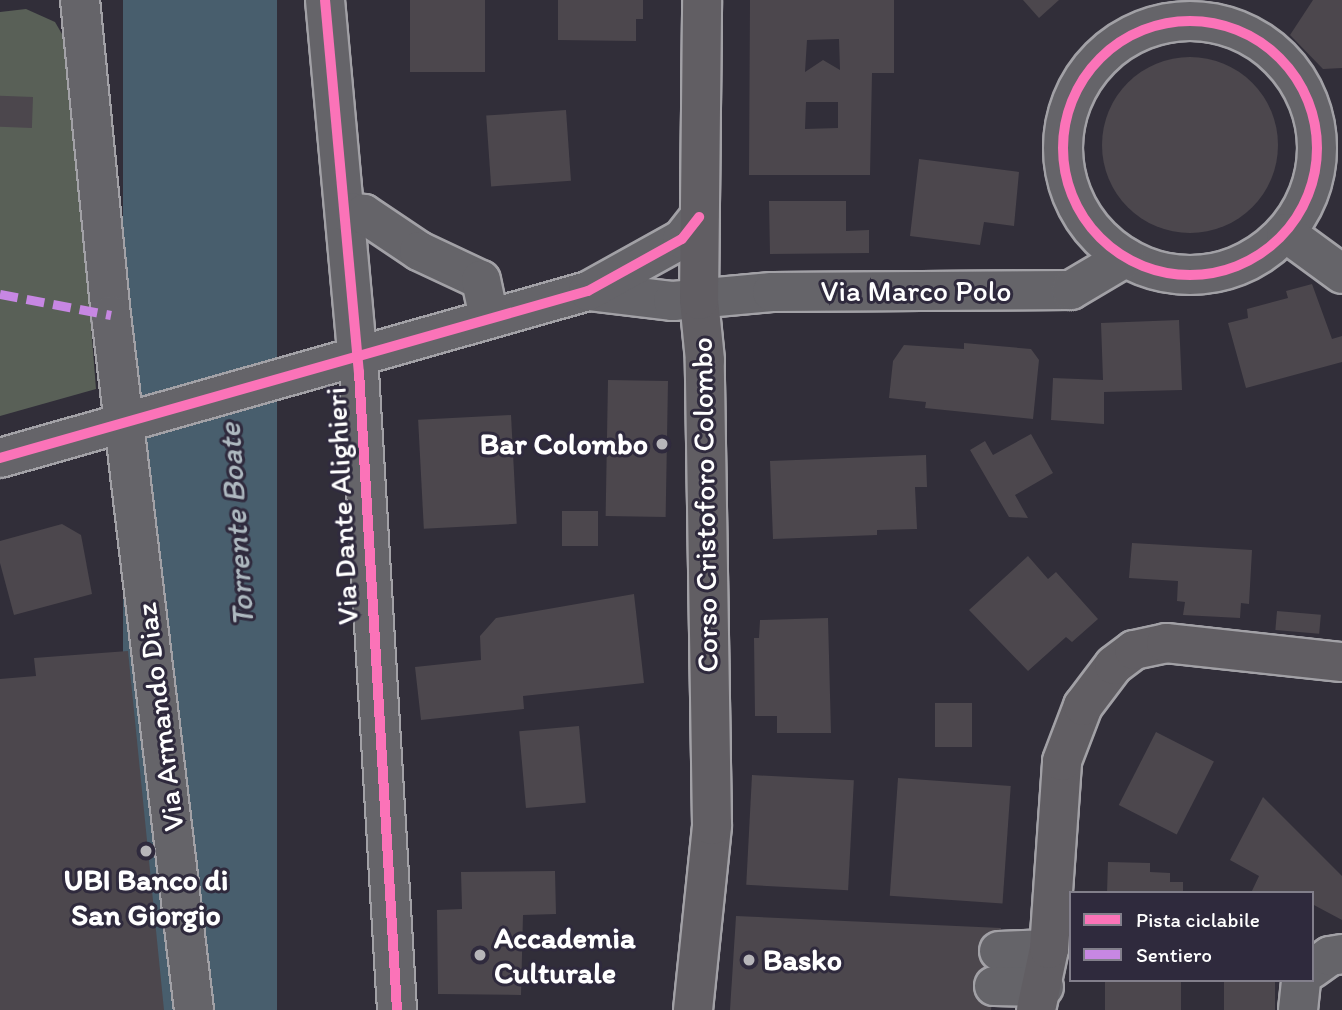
<!DOCTYPE html>
<style>
body{margin:0}
#map{position:relative;width:1342px;height:1010px;overflow:hidden;background:#312e39;font-family:Itim,sans-serif}
div>[style]{position:absolute}
.green>*{inset:0;background:#596057}
.water>*{inset:0;background:#485e6d;transform-origin:0 0}
.building>*{inset:0;background:#4c474d;transform-origin:0 0}
.round{border-radius:50%}
.roads{filter:drop-shadow(2px 0 #a2a1a6) drop-shadow(-2px 0 #a2a1a6) drop-shadow(0 2px #a2a1a6) drop-shadow(0 -2px #a2a1a6)}
.minor>*{height:38px;margin:-19px;padding:0 19px;transform-origin:19px;border-radius:19px;background:#656469}
.minor>.ring{margin:-19px;padding:0;box-sizing:content-box;background:none;border:38px solid #656469;border-radius:50%}
.major>*{height:38px;margin:-19px;padding:0 19px;transform-origin:19px;border-radius:19px;background:#615e63}
.quiet>*{height:9px;margin-top:-4.5px;transform-origin:0;background:repeating-linear-gradient(90deg,#c787e3 0 18px,transparent 0 27px)}
.cycleway>*{height:10px;margin:-5px;padding:0 5px;transform-origin:5px;border-radius:5px;background:#fb73b8}
.cycleway>.ring{margin:-5px;padding:0;box-sizing:content-box;background:none;border:10px solid #fb73b8;border-radius:50%}
.dots>*{width:19px;height:19px;translate:-50% -50%;box-sizing:border-box;border:4px solid #2f2a3d;border-radius:50%}
span{translate:-50% -50%;white-space:nowrap;text-align:center;line-height:1.15;-webkit-text-stroke:6px #2f2a3d;paint-order:stroke}
.street-label{font-size:30px;color:#fff}
.poi-label{font-size:30px;color:#fff;font-weight:700}
.right{translate:-100% -50%;text-align:right}
.left{translate:0 -50%;text-align:left}
.water-label{font-size:32px;color:#aeb9c0;font-style:italic}
.legend{position:absolute;left:1069px;top:891px;width:245px;height:91px;box-sizing:border-box;background:#2f2a3d;border:2px solid #827f8b;margin:0;padding:9px 12px;list-style:none;font-size:21px;color:#fff}
.legend li{display:flex;align-items:center;gap:14px;height:35px}
.legend b{width:35px;border:2px solid #827f8b}
</style>
<div id="map">
<div class="green">
<i style="clip-path:polygon(26px 9px,55px 22px,69px 46px,96px 389px,0 416px,0 12px)"></i>
</div>
<div class="water">
<i style="left:123px;top:0;width:154px;height:1016px"></i>
</div>
<div class="building">
<i style="left:410px;top:0;width:75px;height:72px"></i>
<i style="clip-path:polygon(558px 0,643px 0,643px 19px,636px 19px,636px 41px,558px 40px)"></i>
<i style="clip-path:polygon(evenodd,750px 0,894px 0,894px 73px,872px 73px,870px 175px,749px 175px,750px 0,839px 39px,840px 70px,823px 60px,805px 72px,807px 40px,839px 39px,750px 0,806px 102px,838px 102px,838px 128px,805px 129px,806px 102px)"></i>
<i style="clip-path:polygon(1023px 0,1059px 0,1039px 18px)"></i>
<i style="clip-path:polygon(1313px 0,1342px 0,1342px 68px,1323px 69px,1290px 35px)"></i>
<i class="round" style="left:1102px;top:57px;width:176px;height:176px"></i>
<i style="left:33px;top:97px;width:31px;height:33px;rotate:92deg"></i>
<i style="left:566px;top:110px;width:71px;height:80px;rotate:86deg"></i>
<i style="clip-path:polygon(919px 159px,1019px 172px,1014px 226px,984px 222px,980px 245px,910px 236px)"></i>
<i style="clip-path:polygon(769px 201px,846px 201px,846px 231px,869px 230px,869px 253px,770px 254px)"></i>
<i style="clip-path:polygon(1312px 284px,1332px 339px,1342px 336px,1342px 362px,1246px 388px,1228px 323px,1248px 318px,1247px 309px,1288px 298px,1286px 291px)"></i>
<i style="clip-path:polygon(1179px 320px,1182px 390px,1104px 392px,1104px 424px,1051px 420px,1053px 378px,1103px 380px,1101px 323px)"></i>
<i style="clip-path:polygon(964px 343px,1031px 349px,1039px 360px,1033px 419px,925px 408px,926px 402px,889px 398px,893px 361px,904px 345px,964px 349px)"></i>
<i style="left:608px;top:380px;width:60px;height:136px;rotate:1deg"></i>
<i style="left:511px;top:415px;width:109px;height:93px;rotate:87deg"></i>
<i style="clip-path:polygon(1031px 434px,1053px 473px,1015px 495px,1028px 518px,1009px 517px,970px 450px,985px 441px,993px 455px)"></i>
<i style="clip-path:polygon(926px 455px,927px 487px,915px 487px,917px 529px,877px 530px,877px 535px,773px 539px,770px 461px)"></i>
<i style="left:598px;top:511px;width:35px;height:36px;rotate:90deg"></i>
<i style="clip-path:polygon(62px 524px,81px 535px,92px 594px,14px 615px,0 563px,0 541px)"></i>
<i style="clip-path:polygon(1132px 543px,1252px 550px,1249px 604px,1241px 603px,1240px 618px,1183px 615px,1185px 602px,1177px 601px,1178px 581px,1129px 578px)"></i>
<i style="clip-path:polygon(1028px 556px,1048px 579px,1056px 572px,1098px 619px,1072px 642px,1066px 637px,1028px 671px,969px 610px)"></i>
<i style="clip-path:polygon(634px 594px,644px 683px,523px 696px,524px 709px,421px 720px,415px 667px,481px 660px,480px 636px,496px 618px)"></i>
<i style="left:1277px;top:611px;width:44px;height:19px;rotate:5deg"></i>
<i style="clip-path:polygon(828px 618px,831px 733px,777px 733px,777px 716px,755px 716px,754px 638px,759px 638px,760px 620px)"></i>
<i style="clip-path:polygon(128px 651px,164px 1010px,0 1010px,0 679px,36px 676px,34px 658px)"></i>
<i style="left:972px;top:703px;width:44px;height:37px;rotate:90deg"></i>
<i style="left:579px;top:726px;width:77px;height:60px;rotate:85deg"></i>
<i style="left:1156px;top:732px;width:65px;height:82px;rotate:27deg"></i>
<i style="left:752px;top:775px;width:102px;height:110px;rotate:3deg"></i>
<i style="left:898px;top:778px;width:113px;height:118px;rotate:4deg"></i>
<i style="clip-path:polygon(1263px 797px,1342px 876px,1342px 920px,1312px 904px,1312px 893px,1251px 893px,1259px 876px,1230px 860px)"></i>
<i style="clip-path:polygon(1108px 862px,1150px 863px,1150px 872px,1170px 873px,1170px 882px,1183px 882px,1183px 893px,1107px 893px)"></i>
<i style="clip-path:polygon(555px 871px,556px 914px,523px 915px,521px 995px,438px 994px,437px 910px,462px 909px,461px 872px)"></i>
<i style="clip-path:polygon(736px 916px,1001px 928px,991px 1010px,730px 1010px)"></i>
<i style="left:1105px;top:980px;width:76px;height:30px"></i>
<i style="left:1224px;top:980px;width:51px;height:30px"></i>
</div>
<div class="roads">
<div class="minor">
<i style="left:80px;top:0;width:317px;rotate:84.4deg"></i>
<i style="left:111px;top:315px;width:700px;rotate:83.19deg"></i>
<i style="left:325px;top:0;width:374px;rotate:84.8deg"></i>
<i style="left:359px;top:372px;width:639px;rotate:86.59deg"></i>
<i class="ring" style="left:1063px;top:21px;width:216px;height:216px"></i>
<i style="left:346px;top:212px;width:18px;rotate:6deg"></i>
<i style="left:364px;top:214px;width:66px;rotate:33.9deg"></i>
<i style="left:419px;top:251px;width:68px;rotate:25.1deg"></i>
<i style="left:481px;top:280px;width:39px;rotate:78deg"></i>
<i style="left:1286px;top:233px;width:69px;rotate:36.2deg"></i>
<i style="left:588px;top:291px;width:86px;rotate:6.7deg"></i>
<i style="left:673px;top:301px;width:99px;rotate:-5.2deg"></i>
<i style="left:772px;top:292px;width:299px;rotate:-0.4deg"></i>
<i style="left:1071px;top:290px;width:63px;rotate:-30.7deg"></i>
<i style="left:0;top:458px;width:611px;rotate:-15.86deg"></i>
<i style="left:588px;top:291px;width:107px;rotate:-29deg"></i>
<i style="left:682px;top:239px;width:28px;rotate:-52deg"></i>
<i style="left:999px;top:951px;width:50px;rotate:-2.3deg"></i>
<i style="left:1312px;top:969px;width:22px;rotate:-36deg"></i>
<i style="left:1330px;top:956px;width:12px;rotate:-9deg"></i>
<i style="left:994px;top:986px;width:50px;rotate:1.1deg"></i>
<i style="left:1298px;top:1010px;width:30px;rotate:-84deg"></i>
</div>
<div class="major">
<i style="left:693px;top:1010px;width:186px;rotate:-84.1deg"></i>
<i style="left:712px;top:825px;width:465px;rotate:-90.9deg"></i>
<i style="left:705px;top:360px;width:60px;rotate:-95.7deg"></i>
<i style="left:699px;top:300px;width:300px;rotate:-89.4deg"></i>
<i style="left:1036px;top:1010px;width:62px;rotate:-78deg"></i>
<i style="left:1049px;top:949px;width:188px;rotate:-86deg"></i>
<i style="left:1062px;top:761px;width:59px;rotate:-69.1deg"></i>
<i style="left:1083px;top:706px;width:51px;rotate:-52.9deg"></i>
<i style="left:1114px;top:665px;width:25px;rotate:-37deg"></i>
<i style="left:1134px;top:650px;width:33px;rotate:-12deg"></i>
<i style="left:1166px;top:643px;width:177px;rotate:6.2deg"></i>
</div>
</div>
<div class="quiet">
<i style="left:0;top:294px;width:113px;rotate:10.7deg"></i>
</div>
<div class="cycleway">
<i style="left:325px;top:0;width:374px;rotate:84.8deg"></i>
<i style="left:359px;top:372px;width:639px;rotate:86.59deg"></i>
<i class="ring" style="left:1063px;top:21px;width:244px;height:244px"></i>
<i style="left:0;top:458px;width:611px;rotate:-15.86deg"></i>
<i style="left:588px;top:291px;width:107px;rotate:-29deg"></i>
<i style="left:682px;top:239px;width:28px;rotate:-52deg"></i>
</div>
<div class="dots">
<i style="left:662px;top:444px;background:#b7b6ba"></i>
<i style="left:146px;top:851px;background:#b7b6ba"></i>
<i style="left:480px;top:955px;background:#b7b6ba"></i>
<i style="left:749px;top:960px;background:#b7b6ba"></i>
</div>
<div class="street-label">
<span style="left:916px;top:291px">Via Marco Polo</span>
<span style="left:705px;top:505px;rotate:-91deg">Corso Cristoforo Colombo</span>
<span style="left:342px;top:506px;rotate:-93deg">Via Dante Alighieri</span>
<span style="left:160px;top:717px;rotate:-97deg">Via Armando Diaz</span>
</div>
<div class="poi-label">
<span class="right" style="left:648px;top:444px">Bar Colombo</span>
<span style="left:146px;top:897px">UBI Banco di<br>San Giorgio</span>
<span class="left" style="left:494px;top:955px">Accademia<br>Culturale</span>
<span class="left" style="left:763px;top:960px">Basko</span>
</div>
<div class="water-label">
<span style="left:236px;top:525px;rotate:-94deg">Torrente Boate</span>
</div>
<ul class="legend">
<li><b style="height:9px;background:#fb73b8"></b>Pista ciclabile</li>
<li><b style="height:9px;background:#c787e3"></b>Sentiero</li>
</ul>
</div>
